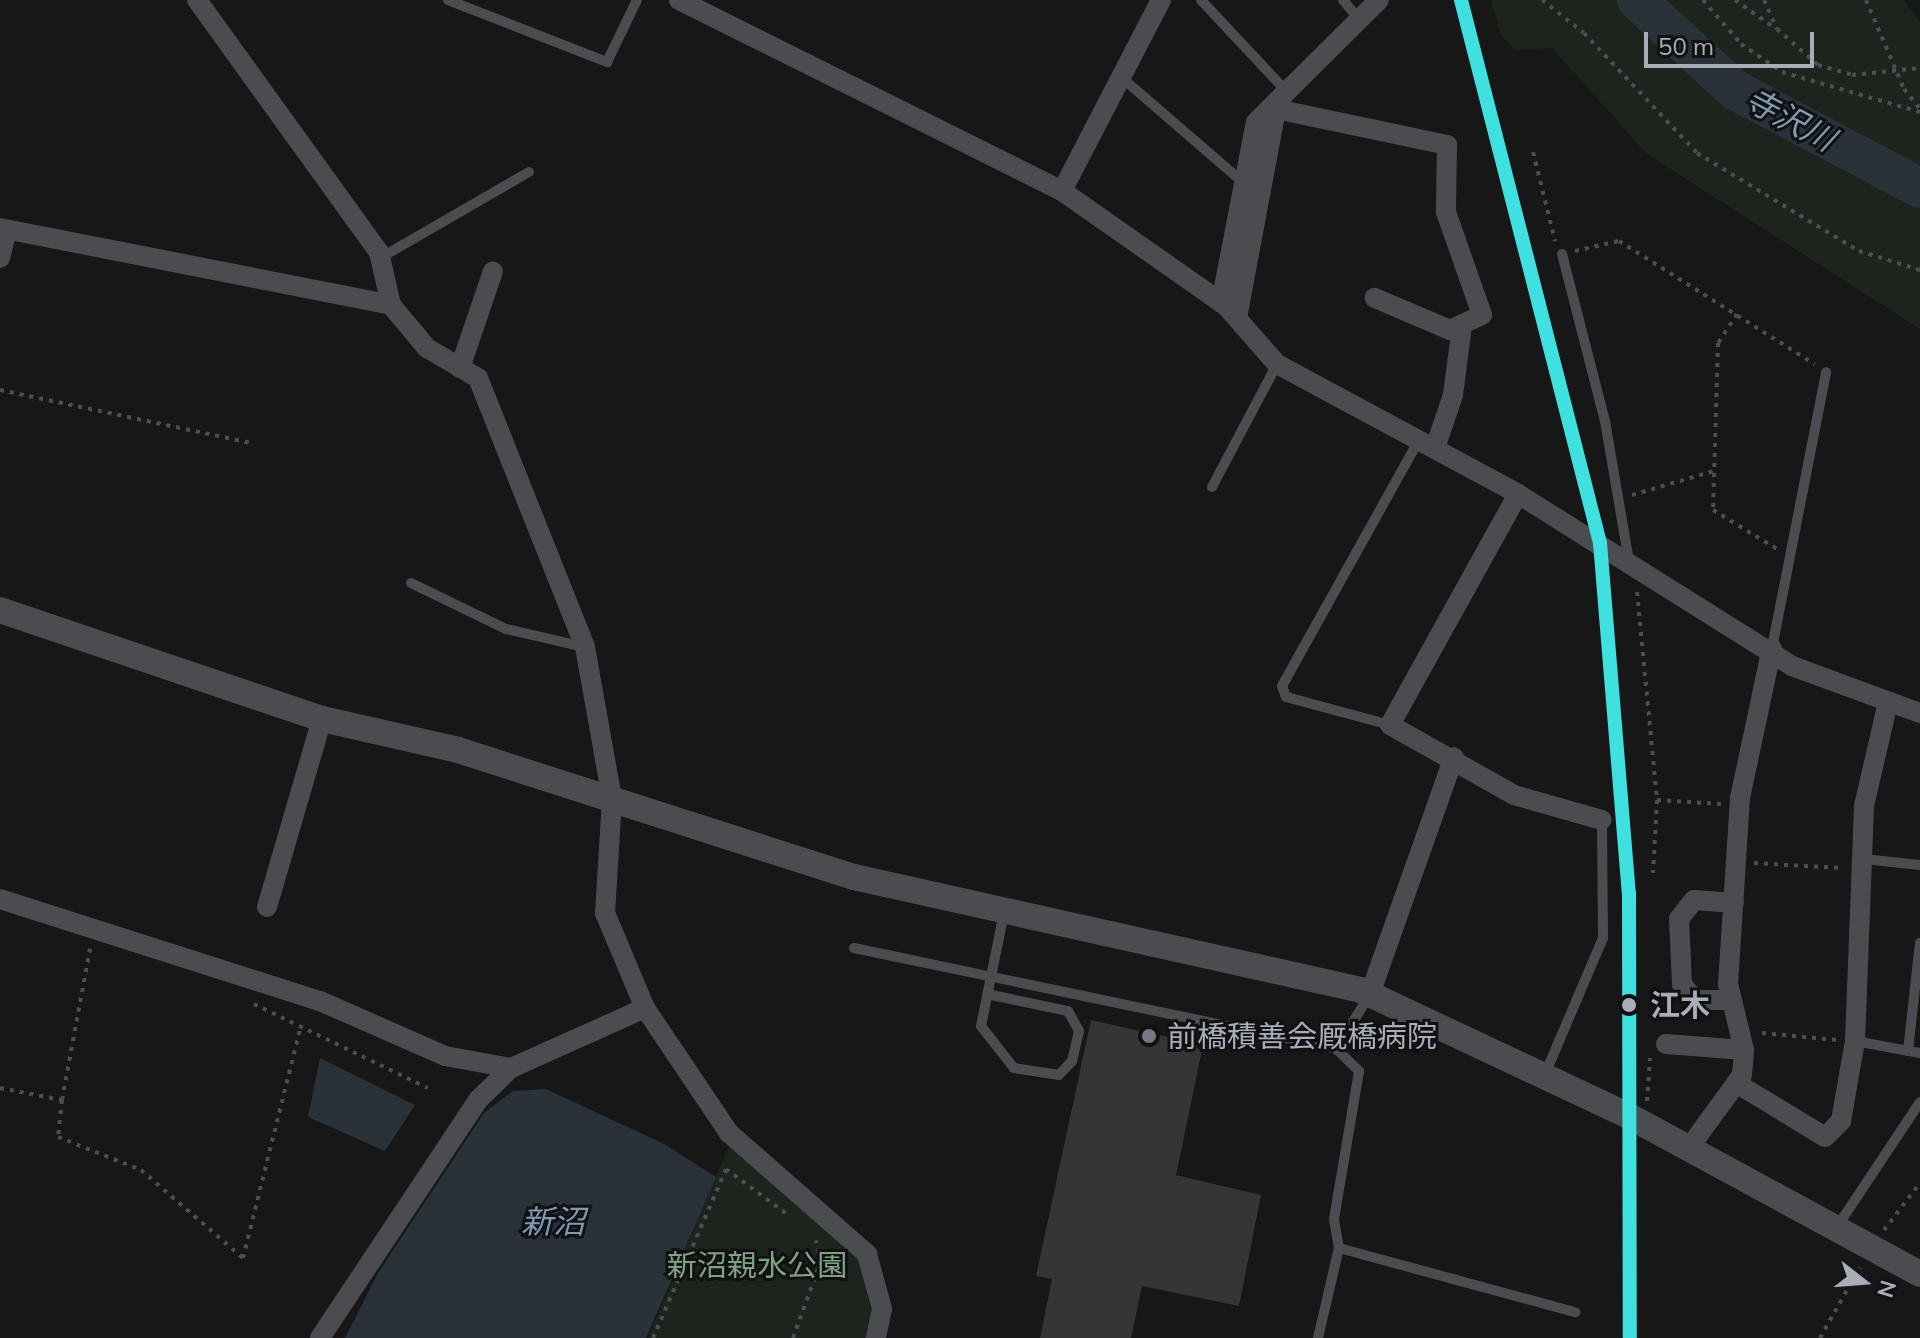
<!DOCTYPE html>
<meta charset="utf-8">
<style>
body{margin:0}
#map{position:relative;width:1920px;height:1338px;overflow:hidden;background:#171717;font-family:Mulish,"Noto Sans JP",sans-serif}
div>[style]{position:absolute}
.green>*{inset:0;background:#1d241e}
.water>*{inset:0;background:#2a3239}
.river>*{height:40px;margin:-20px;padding:0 20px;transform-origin:20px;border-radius:20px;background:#2a3239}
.building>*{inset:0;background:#353536}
.path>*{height:4px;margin-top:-2px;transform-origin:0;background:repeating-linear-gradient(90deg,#4d4e52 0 4px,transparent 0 10px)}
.service>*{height:10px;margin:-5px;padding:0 5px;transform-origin:5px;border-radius:5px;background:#4b4c50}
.minor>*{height:20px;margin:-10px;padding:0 10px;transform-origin:10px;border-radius:10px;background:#4b4c50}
.tertiary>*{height:26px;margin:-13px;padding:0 13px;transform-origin:13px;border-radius:13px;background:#4b4c50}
.rail-1>*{height:14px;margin:-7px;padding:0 7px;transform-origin:7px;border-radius:7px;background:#3ee1e0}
.dots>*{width:22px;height:22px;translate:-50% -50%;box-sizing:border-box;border:4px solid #111113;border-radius:50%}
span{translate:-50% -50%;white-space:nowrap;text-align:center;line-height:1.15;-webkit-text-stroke:6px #111113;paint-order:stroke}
.stop-label{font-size:30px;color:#a8adb8;font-weight:700}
.left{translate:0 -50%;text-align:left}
.poi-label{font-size:30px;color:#a8adb8}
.park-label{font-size:30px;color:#7fa381}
.water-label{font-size:32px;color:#7f9bb3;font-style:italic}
.north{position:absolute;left:1824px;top:1242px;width:80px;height:80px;-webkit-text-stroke:6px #111113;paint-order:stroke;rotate:107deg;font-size:22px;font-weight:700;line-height:32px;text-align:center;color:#a8adb8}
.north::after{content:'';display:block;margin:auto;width:28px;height:36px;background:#a8adb8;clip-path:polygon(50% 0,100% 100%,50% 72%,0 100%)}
.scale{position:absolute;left:1644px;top:32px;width:170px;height:36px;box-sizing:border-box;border:4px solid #a8adb8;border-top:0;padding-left:10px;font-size:24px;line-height:28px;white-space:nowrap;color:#a8adb8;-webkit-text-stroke:6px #111113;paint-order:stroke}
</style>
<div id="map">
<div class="green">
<i style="clip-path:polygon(1491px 0,1904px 0,1920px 22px,1920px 329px,1647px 154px,1552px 48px,1515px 50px,1501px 35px)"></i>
<i style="clip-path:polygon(729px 1145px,860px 1257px,871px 1312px,866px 1338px,648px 1338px)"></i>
</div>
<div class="water">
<i style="clip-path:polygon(320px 1058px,415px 1105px,385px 1151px,308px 1117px)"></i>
<i style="clip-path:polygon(546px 1089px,664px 1144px,716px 1177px,646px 1338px,345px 1338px,378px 1273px,484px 1113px,513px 1091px)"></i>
</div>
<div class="river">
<i style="left:1637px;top:0;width:133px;rotate:42.6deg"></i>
<i style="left:1735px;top:90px;width:209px;rotate:27.9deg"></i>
</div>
<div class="building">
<i style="clip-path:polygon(1091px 1020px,1203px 1045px,1176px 1175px,1261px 1195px,1239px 1306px,1142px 1286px,1131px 1338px,1040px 1338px,1052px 1279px,1036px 1276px)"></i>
</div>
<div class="path">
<i style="left:1542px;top:0;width:53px;rotate:38.2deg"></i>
<i style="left:1584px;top:33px;width:165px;rotate:46.7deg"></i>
<i style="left:1697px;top:153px;width:189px;rotate:31.2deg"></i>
<i style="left:1859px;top:251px;width:64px;rotate:17.3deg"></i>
<i style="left:1703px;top:0;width:58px;rotate:49.2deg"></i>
<i style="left:1741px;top:44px;width:50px;rotate:34.3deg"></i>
<i style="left:1782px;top:72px;width:144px;rotate:16.2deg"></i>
<i style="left:1735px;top:0;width:49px;rotate:35deg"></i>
<i style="left:1764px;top:0;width:32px;rotate:66deg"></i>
<i style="left:1777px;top:29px;width:55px;rotate:41.3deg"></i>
<i style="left:1818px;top:65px;width:35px;rotate:16deg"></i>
<i style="left:1852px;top:75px;width:68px;rotate:-5.9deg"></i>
<i style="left:1866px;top:0;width:97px;rotate:66.9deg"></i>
<i style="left:1904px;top:89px;width:26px;rotate:51deg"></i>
<i style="left:1533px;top:152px;width:92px;rotate:76.1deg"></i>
<i style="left:1575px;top:251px;width:45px;rotate:-12.8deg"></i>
<i style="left:1619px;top:241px;width:231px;rotate:32.2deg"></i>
<i style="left:1737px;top:314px;width:35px;rotate:123deg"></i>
<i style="left:1718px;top:343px;width:167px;rotate:91.7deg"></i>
<i style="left:1713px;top:510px;width:75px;rotate:31.4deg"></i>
<i style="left:0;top:390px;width:258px;rotate:11.9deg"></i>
<i style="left:1632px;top:495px;width:85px;rotate:-16.3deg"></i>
<i style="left:1637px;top:592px;width:209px;rotate:84.5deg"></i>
<i style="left:1657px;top:800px;width:73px;rotate:93.1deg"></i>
<i style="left:1657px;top:800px;width:64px;rotate:3.6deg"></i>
<i style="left:1754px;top:863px;width:87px;rotate:3.3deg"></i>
<i style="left:254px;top:1004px;width:193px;rotate:25.8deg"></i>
<i style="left:1762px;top:1033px;width:75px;rotate:5.3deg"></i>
<i style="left:0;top:1088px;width:63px;rotate:11deg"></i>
<i style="left:62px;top:1100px;width:37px;rotate:96deg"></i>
<i style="left:58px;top:1137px;width:89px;rotate:21.7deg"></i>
<i style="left:141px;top:1170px;width:135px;rotate:40.8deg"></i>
<i style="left:243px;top:1258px;width:240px;rotate:-76deg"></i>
<i style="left:62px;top:1100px;width:154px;rotate:-79.5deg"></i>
<i style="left:1647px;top:1101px;width:43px;rotate:-86deg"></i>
<i style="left:726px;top:1169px;width:77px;rotate:36.6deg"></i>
<i style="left:1884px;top:1230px;width:59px;rotate:-52.5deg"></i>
<i style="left:653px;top:1338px;width:184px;rotate:-66.6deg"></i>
<i style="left:793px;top:1338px;width:80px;rotate:-70.2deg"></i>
<i style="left:820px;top:1263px;width:23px;rotate:-100deg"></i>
<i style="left:1820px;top:1338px;width:81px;rotate:-60.6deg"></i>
</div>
<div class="service">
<i style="left:448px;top:0;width:171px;rotate:21.3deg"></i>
<i style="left:607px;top:62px;width:69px;rotate:-64.2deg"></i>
<i style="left:1201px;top:0;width:127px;rotate:46.9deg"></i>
<i style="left:1343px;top:0;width:26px;rotate:50deg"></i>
<i style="left:1121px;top:77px;width:162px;rotate:40.8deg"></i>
<i style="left:1562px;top:254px;width:172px;rotate:75.6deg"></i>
<i style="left:1605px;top:421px;width:143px;rotate:80.3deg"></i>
<i style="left:380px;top:258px;width:172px;rotate:-30deg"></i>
<i style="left:1212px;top:487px;width:139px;rotate:-62.1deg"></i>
<i style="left:411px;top:583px;width:106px;rotate:25.8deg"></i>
<i style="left:506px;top:629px;width:80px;rotate:13deg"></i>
<i style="left:1772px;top:648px;width:281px;rotate:-78.9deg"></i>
<i style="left:1390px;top:725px;width:108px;rotate:-164.9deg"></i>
<i style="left:1286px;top:697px;width:12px;rotate:-110deg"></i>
<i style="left:1282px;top:686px;width:282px;rotate:-60.9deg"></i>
<i style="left:1864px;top:859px;width:56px;rotate:6.1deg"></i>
<i style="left:854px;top:948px;width:492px;rotate:11.8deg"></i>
<i style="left:987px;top:994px;width:83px;rotate:11.9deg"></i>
<i style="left:1068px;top:1011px;width:23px;rotate:61deg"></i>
<i style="left:1079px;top:1031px;width:31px;rotate:103deg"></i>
<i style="left:1072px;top:1061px;width:19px;rotate:133deg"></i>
<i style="left:1059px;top:1075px;width:46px;rotate:-171.2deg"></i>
<i style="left:1014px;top:1068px;width:53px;rotate:-128.2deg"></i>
<i style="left:981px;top:1026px;width:115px;rotate:-78.5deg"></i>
<i style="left:1855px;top:1041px;width:66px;rotate:10.5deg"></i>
<i style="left:1908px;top:1051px;width:109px;rotate:-83.7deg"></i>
<i style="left:1545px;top:1074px;width:148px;rotate:-66.9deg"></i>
<i style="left:1603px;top:938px;width:118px;rotate:-90.5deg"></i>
<i style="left:1837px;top:1227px;width:150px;rotate:-56.4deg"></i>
<i style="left:1339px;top:1248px;width:245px;rotate:15.2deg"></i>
<i style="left:1318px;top:1338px;width:92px;rotate:-76.9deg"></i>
<i style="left:1339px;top:1248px;width:29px;rotate:-100deg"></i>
<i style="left:1334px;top:1219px;width:150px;rotate:-80.4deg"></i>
<i style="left:1359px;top:1071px;width:32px;rotate:-136deg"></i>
<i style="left:1336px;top:1049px;width:62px;rotate:-58.1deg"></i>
</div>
<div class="minor">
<i style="left:197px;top:0;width:311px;rotate:54.2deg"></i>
<i style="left:379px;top:252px;width:54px;rotate:77.2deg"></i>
<i style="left:391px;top:305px;width:56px;rotate:50.1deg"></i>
<i style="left:427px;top:348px;width:59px;rotate:30.5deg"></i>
<i style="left:478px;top:378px;width:289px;rotate:68.3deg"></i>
<i style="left:585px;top:647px;width:154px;rotate:79.9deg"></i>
<i style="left:612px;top:799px;width:114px;rotate:93.5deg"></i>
<i style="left:605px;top:913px;width:103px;rotate:67.2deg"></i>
<i style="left:645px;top:1008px;width:151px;rotate:56.1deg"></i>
<i style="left:729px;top:1133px;width:184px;rotate:41.2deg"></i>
<i style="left:867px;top:1254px;width:57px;rotate:74.7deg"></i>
<i style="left:882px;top:1309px;width:30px;rotate:102deg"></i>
<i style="left:679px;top:0;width:428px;rotate:26.5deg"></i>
<i style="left:1062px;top:191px;width:200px;rotate:35deg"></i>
<i style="left:1226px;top:306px;width:77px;rotate:48.7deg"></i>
<i style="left:1277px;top:364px;width:274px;rotate:28.3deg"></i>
<i style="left:1518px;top:494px;width:324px;rotate:32.1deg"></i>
<i style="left:1792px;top:666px;width:136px;rotate:20.2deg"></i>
<i style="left:1276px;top:109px;width:175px;rotate:11.9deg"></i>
<i style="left:1447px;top:145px;width:67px;rotate:90.9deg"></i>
<i style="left:1446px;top:212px;width:109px;rotate:70.7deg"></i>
<i style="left:1482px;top:315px;width:35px;rotate:155deg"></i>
<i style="left:1450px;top:330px;width:82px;rotate:-156.9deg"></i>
<i style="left:1062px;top:191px;width:215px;rotate:-62.6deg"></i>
<i style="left:0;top:228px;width:399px;rotate:11.1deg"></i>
<i style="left:0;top:258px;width:29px;rotate:-76deg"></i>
<i style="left:1221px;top:303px;width:184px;rotate:-79.1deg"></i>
<i style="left:1256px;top:122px;width:173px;rotate:-44.8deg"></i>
<i style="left:1237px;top:318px;width:213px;rotate:-79.4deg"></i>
<i style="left:460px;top:368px;width:102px;rotate:-71.2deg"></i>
<i style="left:1435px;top:448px;width:56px;rotate:-71.2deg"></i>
<i style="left:1453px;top:395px;width:70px;rotate:-82.6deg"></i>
<i style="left:1518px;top:494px;width:264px;rotate:119deg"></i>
<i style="left:1390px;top:725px;width:142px;rotate:29.4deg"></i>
<i style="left:1514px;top:795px;width:91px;rotate:15.9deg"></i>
<i style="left:0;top:899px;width:336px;rotate:17.7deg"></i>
<i style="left:320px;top:1001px;width:137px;rotate:23.7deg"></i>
<i style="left:445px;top:1056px;width:67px;rotate:10.3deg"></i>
<i style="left:267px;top:907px;width:196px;rotate:-73.7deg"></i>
<i style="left:1370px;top:994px;width:251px;rotate:-70.5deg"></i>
<i style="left:1732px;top:1000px;width:37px;rotate:180deg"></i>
<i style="left:1695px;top:1000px;width:21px;rotate:-129deg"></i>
<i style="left:1682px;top:984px;width:65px;rotate:-92.6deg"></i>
<i style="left:1679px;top:919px;width:24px;rotate:-52deg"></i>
<i style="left:1694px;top:900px;width:40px;rotate:4.3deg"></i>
<i style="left:1666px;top:1044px;width:78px;rotate:4.4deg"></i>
<i style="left:1736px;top:1083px;width:104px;rotate:31.2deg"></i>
<i style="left:1825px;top:1137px;width:23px;rotate:-45deg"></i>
<i style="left:1841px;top:1121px;width:81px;rotate:-80.1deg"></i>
<i style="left:1855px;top:1041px;width:235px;rotate:-87.8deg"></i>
<i style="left:1864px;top:806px;width:107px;rotate:-77deg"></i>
<i style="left:1689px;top:1148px;width:90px;rotate:-54deg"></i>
<i style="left:1742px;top:1075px;width:25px;rotate:-85deg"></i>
<i style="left:1744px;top:1050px;width:68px;rotate:-103.6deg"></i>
<i style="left:1728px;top:984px;width:186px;rotate:-86.3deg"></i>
<i style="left:1740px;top:798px;width:153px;rotate:-78deg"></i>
<i style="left:320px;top:1338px;width:287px;rotate:-56.4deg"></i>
<i style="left:479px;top:1099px;width:45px;rotate:-44.1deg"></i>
<i style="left:511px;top:1068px;width:147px;rotate:-24.1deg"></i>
</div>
<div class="tertiary">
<i style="left:0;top:610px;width:340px;rotate:18.7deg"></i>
<i style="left:322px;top:719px;width:139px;rotate:12.8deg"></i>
<i style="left:458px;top:750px;width:416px;rotate:17.8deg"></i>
<i style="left:854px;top:877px;width:519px;rotate:12.56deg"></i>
<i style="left:1361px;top:990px;width:296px;rotate:25.2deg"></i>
<i style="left:1629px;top:1116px;width:331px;rotate:28.5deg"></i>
</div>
<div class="rail-1">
<i style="left:1461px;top:0;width:561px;rotate:75.64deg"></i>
<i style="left:1600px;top:543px;width:351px;rotate:85.3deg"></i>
<i style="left:1629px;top:893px;width:445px;rotate:89.9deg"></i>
</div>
<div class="dots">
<i style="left:1629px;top:1005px;background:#a8adb8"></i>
<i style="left:1149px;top:1036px;background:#757880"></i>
</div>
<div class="stop-label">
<span class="left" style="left:1650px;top:1005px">江木</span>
</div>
<div class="poi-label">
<span class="left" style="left:1167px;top:1036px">前橋積善会厩橋病院</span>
</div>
<div class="park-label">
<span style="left:757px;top:1265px">新沼親水公園</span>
</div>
<div class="water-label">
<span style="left:1790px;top:119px;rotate:28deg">寺沢川</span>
<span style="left:553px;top:1221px">新沼</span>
</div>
<div class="north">N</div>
<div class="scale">50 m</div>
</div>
